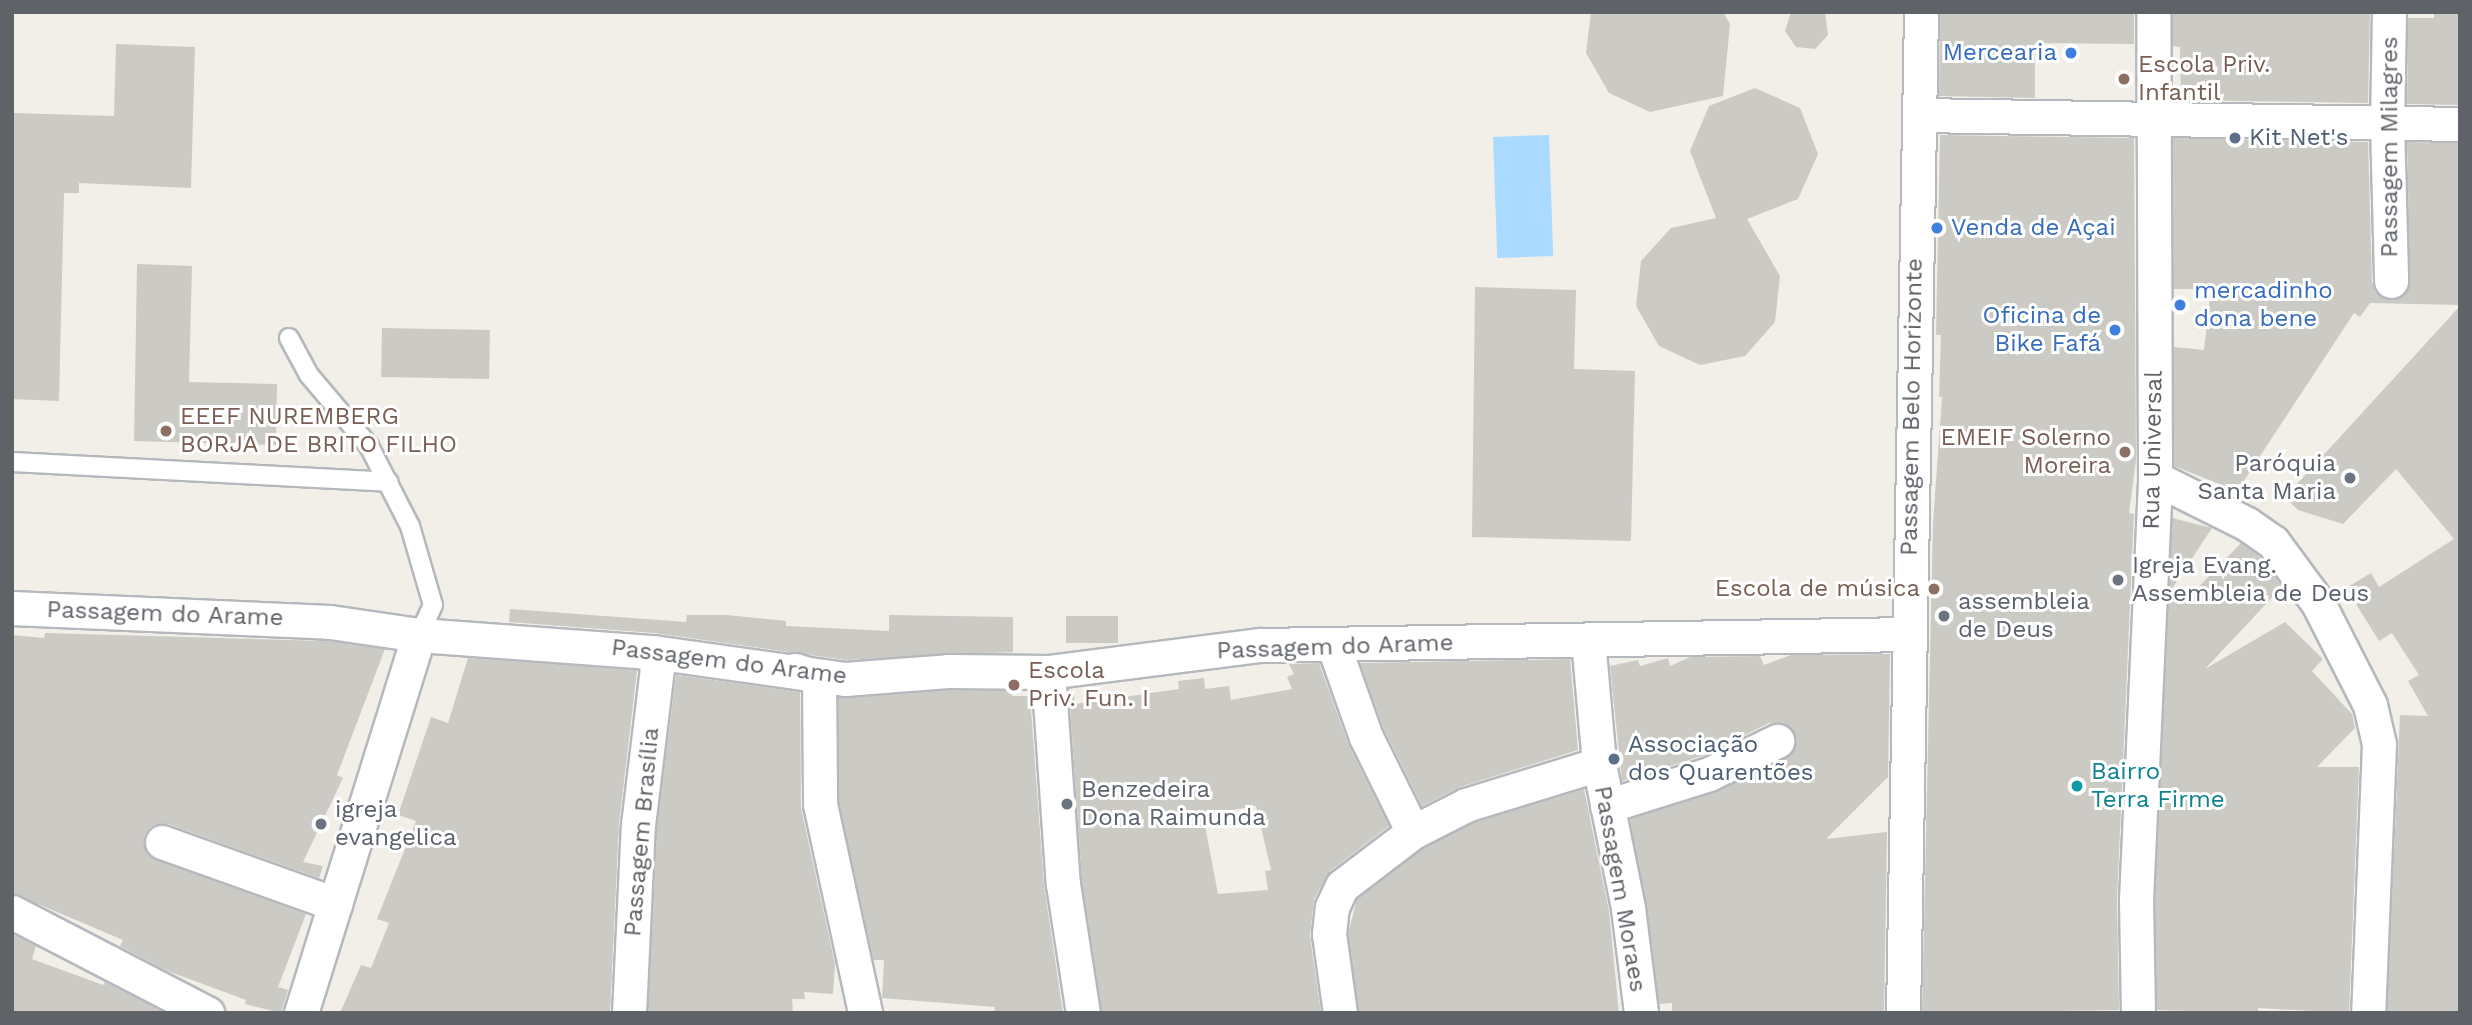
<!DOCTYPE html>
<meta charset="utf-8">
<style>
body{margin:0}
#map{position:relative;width:2472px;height:1025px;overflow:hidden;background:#f1efe8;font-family:"Work Sans",sans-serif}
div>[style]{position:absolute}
.water>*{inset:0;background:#aadaff;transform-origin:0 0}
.building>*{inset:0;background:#cccac5;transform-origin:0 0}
.roads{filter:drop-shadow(2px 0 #b5b8bc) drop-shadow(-2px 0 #b5b8bc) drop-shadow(0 2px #b5b8bc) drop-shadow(0 -2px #b5b8bc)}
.lane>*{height:18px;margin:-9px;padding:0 9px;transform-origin:9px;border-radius:9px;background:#fff}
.street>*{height:33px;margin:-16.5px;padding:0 16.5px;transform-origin:16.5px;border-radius:16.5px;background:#fff}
.dots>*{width:19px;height:19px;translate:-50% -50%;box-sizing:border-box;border:4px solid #fff;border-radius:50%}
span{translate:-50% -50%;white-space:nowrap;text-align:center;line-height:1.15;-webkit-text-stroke:6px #fff;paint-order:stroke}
.shop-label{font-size:24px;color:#366cbe}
.right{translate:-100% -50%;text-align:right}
.left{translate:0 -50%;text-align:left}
.education-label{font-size:24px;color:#785e54}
.service-label{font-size:24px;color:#4e5e75}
.street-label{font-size:24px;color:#5f6368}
.worship-label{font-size:24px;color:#5b616d}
.culture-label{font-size:24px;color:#0d838f}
.frame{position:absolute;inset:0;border:14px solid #5f6368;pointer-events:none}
</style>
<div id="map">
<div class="water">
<i style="left:1549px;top:135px;width:121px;height:56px;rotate:88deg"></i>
</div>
<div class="building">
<i style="clip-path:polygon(1591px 12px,1723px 12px,1730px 24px,1723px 96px,1650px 112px,1609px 93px,1586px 53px)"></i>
<i style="clip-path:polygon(1791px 12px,1825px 12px,1828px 35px,1815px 49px,1796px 47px,1785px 31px)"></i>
<i style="clip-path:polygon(1940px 12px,2134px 12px,2134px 44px,2035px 43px,2035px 98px,1939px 96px)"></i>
<i style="clip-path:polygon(2172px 12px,2370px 12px,2368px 103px,2181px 100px,2180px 47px,2172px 46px)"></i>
<i style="clip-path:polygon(2434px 12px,2460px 12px,2460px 105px,2407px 104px,2408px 18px,2434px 18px)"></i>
<i style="clip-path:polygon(116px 44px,195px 47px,191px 188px,79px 183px,79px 193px,64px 193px,59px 401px,12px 399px,12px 113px,114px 116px)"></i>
<i style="clip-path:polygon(1755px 88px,1800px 108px,1818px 154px,1798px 199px,1747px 219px,1780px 276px,1775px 322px,1745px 356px,1700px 365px,1659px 346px,1636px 306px,1641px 261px,1671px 228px,1716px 218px,1690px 151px,1709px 106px)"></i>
<i style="clip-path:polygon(1940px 135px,2134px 138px,2136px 460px,2129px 513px,2134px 514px,2117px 899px,2119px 1010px,1922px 1013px,1933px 523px,1942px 397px,1939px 397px,1941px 335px,1936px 335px)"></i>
<i style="clip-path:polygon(2173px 138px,2368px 142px,2372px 281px,2375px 292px,2391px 300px,2402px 297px,2410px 281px,2407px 142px,2460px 143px,2460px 305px,2370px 303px,2360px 317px,2354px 313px,2237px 491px,2174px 466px,2174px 347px,2204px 350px,2211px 289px,2173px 289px)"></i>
<i style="clip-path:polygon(137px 264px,192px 266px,189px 382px,277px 384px,276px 445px,134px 441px)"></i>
<i style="clip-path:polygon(1475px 287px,1576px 290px,1574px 369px,1635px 371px,1631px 541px,1472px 537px)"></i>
<i style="clip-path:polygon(2460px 306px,2460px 1013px,2387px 1013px,2400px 715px,2428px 716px,2408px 681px,2419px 675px,2392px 633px,2379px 641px,2346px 588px,2371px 573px,2379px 587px,2454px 539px,2396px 469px,2343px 524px,2298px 510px,2285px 497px)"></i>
<i style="left:382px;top:328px;width:108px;height:49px;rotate:1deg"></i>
<i style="clip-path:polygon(2172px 518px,2212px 528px,2172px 589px,2186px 600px,2241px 543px,2259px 556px,2282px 587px,2205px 669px,2285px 622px,2323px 659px,2312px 671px,2352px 714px,2355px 728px,2317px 767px,2359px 767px,2349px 1013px,2258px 1008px,2258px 1013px,2157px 1010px,2155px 900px)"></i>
<i style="clip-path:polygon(510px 609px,686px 622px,687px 615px,726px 615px,786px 621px,786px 626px,889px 631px,889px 615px,1013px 617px,1013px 652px,846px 660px,654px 633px,509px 622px)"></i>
<i style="left:1118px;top:616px;width:27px;height:52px;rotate:90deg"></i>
<i style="clip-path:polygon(45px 633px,328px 641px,385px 649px,337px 775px,343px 778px,303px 862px,323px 866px,319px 878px,168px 824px,150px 827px,144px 836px,147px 854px,156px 860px,306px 914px,278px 987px,288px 990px,281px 1013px,245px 1004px,246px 1000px,165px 970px,120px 946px,123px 940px,12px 893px,12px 635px,44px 638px)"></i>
<i style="clip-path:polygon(1890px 654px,1888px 777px,1826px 839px,1887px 832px,1884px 1013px,1672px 1013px,1672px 1003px,1659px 1004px,1630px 819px,1717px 791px,1785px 758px,1796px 742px,1788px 726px,1769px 723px,1702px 756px,1622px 781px,1610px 666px,1638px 660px,1640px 666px,1668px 658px,1670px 666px,1690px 657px,1760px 656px,1764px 665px,1791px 655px)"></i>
<i style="clip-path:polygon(468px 658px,637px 670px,619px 824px,610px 1013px,340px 1013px,361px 965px,371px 968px,389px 923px,377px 919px,416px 821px,398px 815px,431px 717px,448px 723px)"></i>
<i style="clip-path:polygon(1570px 659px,1578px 750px,1460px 787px,1422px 806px,1384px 729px,1360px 663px)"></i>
<i style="clip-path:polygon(evenodd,1319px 663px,1349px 746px,1389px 826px,1330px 871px,1314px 899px,1310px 936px,1321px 1013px,1102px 1013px,1082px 882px,1069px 695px,1074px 694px,1075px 704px,1179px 689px,1178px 681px,1204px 678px,1205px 689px,1229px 686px,1231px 700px,1292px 689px,1287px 677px,1294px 674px,1289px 664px,1319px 663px,1256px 806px,1271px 870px,1265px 871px,1268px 890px,1218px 894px,1203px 815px,1256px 806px)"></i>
<i style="clip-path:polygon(676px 675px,800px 692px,801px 808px,835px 964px,833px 994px,804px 992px,805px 999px,792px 999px,793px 1013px,648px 1013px,657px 827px)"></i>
<i style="clip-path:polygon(949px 690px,1012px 691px,1012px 696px,1030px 696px,1044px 885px,1063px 1013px,994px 1013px,995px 1007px,882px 998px,884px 960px,873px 960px,839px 802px,838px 698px)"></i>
<i style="clip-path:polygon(1584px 789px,1609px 911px,1619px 1013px,1359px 1013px,1348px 934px,1357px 899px,1423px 848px,1473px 823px)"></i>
<i style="clip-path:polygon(12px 934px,36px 946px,32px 959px,103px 985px,105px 982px,165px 1013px,12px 1013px)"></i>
</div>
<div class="roads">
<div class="lane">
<i style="left:289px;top:338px;width:42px;rotate:61.6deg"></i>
<i style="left:309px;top:375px;width:93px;rotate:49.8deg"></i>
<i style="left:369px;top:446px;width:90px;rotate:62.9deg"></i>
<i style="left:410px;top:526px;width:82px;rotate:73.8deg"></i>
<i style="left:433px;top:605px;width:33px;rotate:115deg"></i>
<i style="left:12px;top:462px;width:377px;rotate:3deg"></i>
</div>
<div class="street">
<i style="left:2389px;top:12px;width:111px;rotate:91deg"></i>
<i style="left:2387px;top:123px;width:158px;rotate:88.5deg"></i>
<i style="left:1919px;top:115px;width:541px;rotate:0.95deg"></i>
<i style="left:2155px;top:478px;width:103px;rotate:26.6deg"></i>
<i style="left:2247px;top:524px;width:32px;rotate:35deg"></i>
<i style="left:2273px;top:542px;width:76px;rotate:53.6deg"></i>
<i style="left:2318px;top:603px;width:114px;rotate:63deg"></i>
<i style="left:2370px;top:705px;width:40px;rotate:77deg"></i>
<i style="left:2379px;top:744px;width:269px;rotate:92.3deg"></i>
<i style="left:12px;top:608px;width:318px;rotate:2.5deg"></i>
<i style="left:330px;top:622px;width:90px;rotate:8.3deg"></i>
<i style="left:419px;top:635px;width:235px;rotate:4.2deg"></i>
<i style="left:653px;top:652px;width:194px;rotate:8deg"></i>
<i style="left:845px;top:679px;width:103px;rotate:-4.4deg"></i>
<i style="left:948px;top:671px;width:100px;rotate:0.6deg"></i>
<i style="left:1048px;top:672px;width:214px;rotate:-7.3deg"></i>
<i style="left:1260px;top:645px;width:647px;rotate:-0.97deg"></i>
<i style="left:1588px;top:640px;width:124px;rotate:84.9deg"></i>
<i style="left:1599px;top:764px;width:147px;rotate:78.6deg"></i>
<i style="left:1628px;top:908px;width:106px;rotate:82.9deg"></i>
<i style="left:1333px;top:644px;width:99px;rotate:70.5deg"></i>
<i style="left:1366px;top:737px;width:106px;rotate:63.7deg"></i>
<i style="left:795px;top:670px;width:25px;rotate:18deg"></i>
<i style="left:819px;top:678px;width:126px;rotate:89.5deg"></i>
<i style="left:820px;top:804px;width:214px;rotate:77.8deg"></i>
<i style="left:1048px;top:672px;width:213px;rotate:86deg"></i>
<i style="left:1063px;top:884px;width:131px;rotate:81.2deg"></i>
<i style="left:1607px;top:806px;width:107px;rotate:-17.4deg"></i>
<i style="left:1709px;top:774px;width:76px;rotate:-25.9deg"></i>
<i style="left:162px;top:842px;width:184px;rotate:19.7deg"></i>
<i style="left:12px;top:912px;width:220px;rotate:27.4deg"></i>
<i style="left:301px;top:1013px;width:396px;rotate:-72.7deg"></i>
<i style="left:629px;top:1013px;width:188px;rotate:-87.3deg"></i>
<i style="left:638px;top:825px;width:158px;rotate:-83.1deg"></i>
<i style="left:657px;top:668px;width:16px;rotate:-104deg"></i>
<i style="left:1340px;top:1013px;width:80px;rotate:-97.9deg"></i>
<i style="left:1329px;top:934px;width:27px;rotate:-84deg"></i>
<i style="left:1332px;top:907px;width:23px;rotate:-65deg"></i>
<i style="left:1342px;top:886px;width:89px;rotate:-37.3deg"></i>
<i style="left:1413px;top:832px;width:59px;rotate:-27deg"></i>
<i style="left:1466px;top:805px;width:139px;rotate:-17.1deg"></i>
<i style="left:1903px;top:1013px;width:1001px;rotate:-88.97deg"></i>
<i style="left:2138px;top:1013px;width:113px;rotate:-91deg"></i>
<i style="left:2136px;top:900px;width:422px;rotate:-87.4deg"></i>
<i style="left:2155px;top:478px;width:466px;rotate:-90.2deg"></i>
</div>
</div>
<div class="dots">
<i style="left:2071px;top:53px;background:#3f7fe0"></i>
<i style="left:2124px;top:79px;background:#8d6e63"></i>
<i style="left:2235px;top:138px;background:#5c6f8a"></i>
<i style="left:1937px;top:228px;background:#3f7fe0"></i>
<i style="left:2180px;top:305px;background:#3f7fe0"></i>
<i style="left:2115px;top:330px;background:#3f7fe0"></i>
<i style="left:166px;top:431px;background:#8d6e63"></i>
<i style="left:2125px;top:452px;background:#8d6e63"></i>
<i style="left:2350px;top:478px;background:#6b7280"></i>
<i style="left:2118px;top:580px;background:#6b7280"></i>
<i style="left:1934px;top:589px;background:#8d6e63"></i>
<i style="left:1944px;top:616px;background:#6b7280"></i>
<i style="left:1014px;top:685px;background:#8d6e63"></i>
<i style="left:1614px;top:759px;background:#5c6f8a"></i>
<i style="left:2077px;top:786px;background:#0f9aa8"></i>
<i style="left:1067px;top:804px;background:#6b7280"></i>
<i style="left:321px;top:824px;background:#6b7280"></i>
</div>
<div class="shop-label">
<span class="right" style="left:2057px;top:53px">Mercearia</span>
<span class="left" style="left:1951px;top:228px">Venda de Açai</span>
<span class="left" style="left:2194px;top:305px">mercadinho<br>dona bene</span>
<span class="right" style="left:2101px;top:330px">Oficina de<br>Bike Fafá</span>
</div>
<div class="education-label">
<span class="left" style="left:2138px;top:79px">Escola Priv.<br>Infantil</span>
<span class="left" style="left:180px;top:431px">EEEF NUREMBERG<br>BORJA DE BRITO FILHO</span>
<span class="right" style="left:2111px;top:452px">EMEIF Solerno<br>Moreira</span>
<span class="right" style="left:1920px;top:589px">Escola de música</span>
<span class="left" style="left:1028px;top:685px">Escola<br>Priv. Fun. I</span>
</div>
<div class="service-label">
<span class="left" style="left:2249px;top:138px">Kit Net's</span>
<span class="left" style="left:1628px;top:759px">Associação<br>dos Quarentões</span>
</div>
<div class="street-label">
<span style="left:2390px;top:147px;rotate:-90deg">Passagem Milagres</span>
<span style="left:1912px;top:407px;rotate:-89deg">Passagem Belo Horizonte</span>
<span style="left:2153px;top:450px;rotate:-89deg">Rua Universal</span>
<span style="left:165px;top:614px;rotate:2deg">Passagem do Arame</span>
<span style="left:1335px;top:647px;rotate:-2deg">Passagem do Arame</span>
<span style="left:729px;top:662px;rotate:7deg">Passagem do Arame</span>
<span style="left:642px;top:832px;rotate:-85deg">Passagem Brasília</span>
<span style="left:1620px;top:889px;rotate:80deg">Passagem Moraes</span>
</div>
<div class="worship-label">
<span class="right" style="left:2336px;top:478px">Paróquia<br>Santa Maria</span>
<span class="left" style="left:2132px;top:580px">Igreja Evang.<br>Assembleia de Deus</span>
<span class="left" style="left:1958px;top:616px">assembleia<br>de Deus</span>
<span class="left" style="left:1081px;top:804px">Benzedeira<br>Dona Raimunda</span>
<span class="left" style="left:335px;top:824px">igreja<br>evangelica</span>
</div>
<div class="culture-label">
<span class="left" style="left:2091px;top:786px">Bairro<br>Terra Firme</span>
</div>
<div class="frame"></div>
</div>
